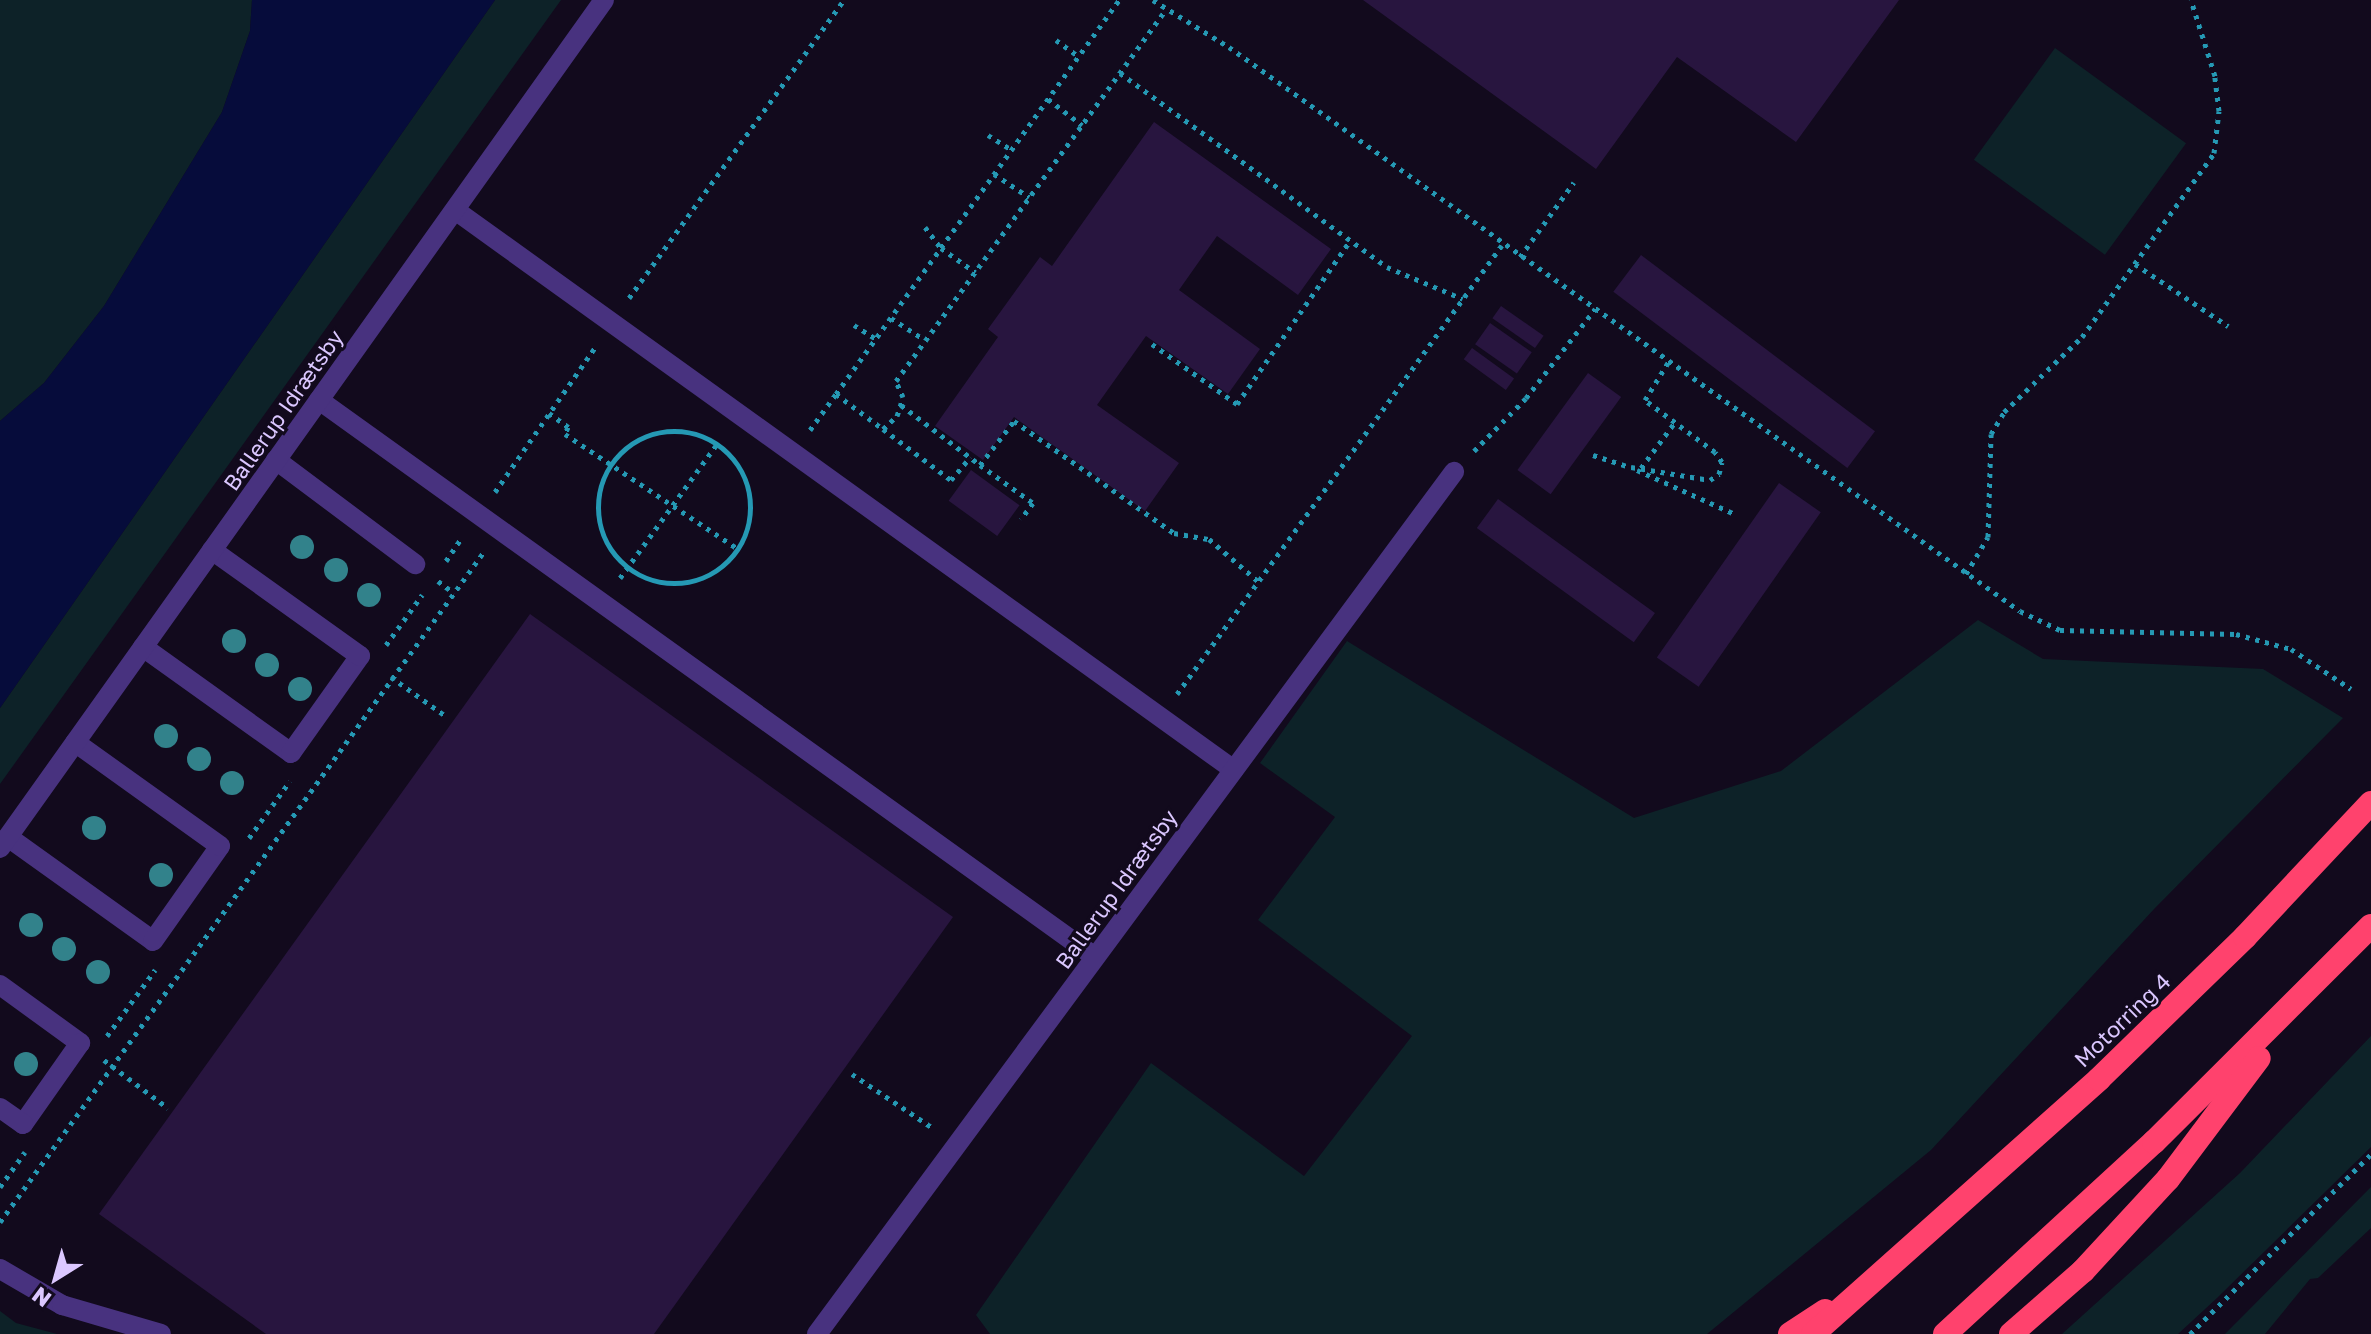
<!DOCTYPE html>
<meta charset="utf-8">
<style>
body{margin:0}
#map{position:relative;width:2371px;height:1334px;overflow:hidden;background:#120a1d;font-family:"Golos Text",sans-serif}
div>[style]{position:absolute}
.green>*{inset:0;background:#0d2228;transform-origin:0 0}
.water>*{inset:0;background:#060c3b}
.building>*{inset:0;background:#28153f;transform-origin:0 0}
.path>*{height:5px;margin-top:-2.5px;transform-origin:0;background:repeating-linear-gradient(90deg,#2599b4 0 4px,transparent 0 10px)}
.path>.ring{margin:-2.5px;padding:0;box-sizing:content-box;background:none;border:5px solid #2599b4;border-radius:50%}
.minor>*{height:20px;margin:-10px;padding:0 10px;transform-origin:10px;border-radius:10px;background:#48327f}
.highway>*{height:24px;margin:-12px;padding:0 12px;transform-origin:12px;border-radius:12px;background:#ff426d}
.trees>*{width:24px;height:24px;margin:-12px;border-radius:50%;background:#32828b}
span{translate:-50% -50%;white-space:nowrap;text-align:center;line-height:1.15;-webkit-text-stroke:6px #120a1d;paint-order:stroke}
.street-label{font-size:22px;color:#dbc7ff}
.north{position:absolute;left:16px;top:1238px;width:80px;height:80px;-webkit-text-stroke:6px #120a1d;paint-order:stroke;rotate:217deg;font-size:22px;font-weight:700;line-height:32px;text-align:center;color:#dbc7ff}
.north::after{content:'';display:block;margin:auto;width:28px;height:36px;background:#dbc7ff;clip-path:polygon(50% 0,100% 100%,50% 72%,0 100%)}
</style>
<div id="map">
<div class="green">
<i style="clip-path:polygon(0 0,252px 0,250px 31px,222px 112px,104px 306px,44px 383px,0 421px)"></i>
<i style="clip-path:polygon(495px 0,561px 0,0 784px,0 708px)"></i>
<i style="left:2055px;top:48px;width:162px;height:138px;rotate:36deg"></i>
<i style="clip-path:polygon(1978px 620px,2043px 659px,2263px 669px,2343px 718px,2155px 908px,1931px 1150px,1707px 1334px,990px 1334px,976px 1315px,1151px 1063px,1304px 1176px,1412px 1036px,1258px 920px,1335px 817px,1260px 763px,1347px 641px,1634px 818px,1781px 771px)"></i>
<i style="clip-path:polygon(2371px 1036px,2371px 1147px,2217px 1298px,2178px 1334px,2062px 1334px,2240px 1173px)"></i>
<i style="clip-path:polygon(2371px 1187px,2371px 1228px,2318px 1278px,2310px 1279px,2265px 1334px,2225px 1334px)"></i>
<i style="clip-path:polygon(0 1311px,16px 1323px,57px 1334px,0 1334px)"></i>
</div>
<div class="water">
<i style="clip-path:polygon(252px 0,495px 0,0 708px,0 421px,44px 383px,104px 306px,222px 112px,250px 31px)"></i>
</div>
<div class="building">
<i style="clip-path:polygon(1363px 0,1899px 0,1796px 142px,1677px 57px,1596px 169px)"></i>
<i style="clip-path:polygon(1154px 122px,1331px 249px,1298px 295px,1217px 236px,1179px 290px,1260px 349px,1228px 394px,1146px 336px,1097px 405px,1179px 463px,1145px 511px,1014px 417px,983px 460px,935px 426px,998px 337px,988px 329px,1040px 257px,1052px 266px)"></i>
<i style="left:1641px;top:255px;width:293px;height:46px;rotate:37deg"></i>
<i style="left:1501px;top:306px;width:52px;height:15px;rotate:35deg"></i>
<i style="left:1490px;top:323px;width:51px;height:26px;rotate:35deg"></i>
<i style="left:1472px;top:348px;width:52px;height:14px;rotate:36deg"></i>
<i style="left:1588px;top:373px;width:41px;height:120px;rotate:36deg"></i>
<i style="left:971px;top:470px;width:60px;height:38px;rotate:36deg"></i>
<i style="left:1779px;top:483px;width:51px;height:213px;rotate:35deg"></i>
<i style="left:1498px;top:499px;width:194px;height:36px;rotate:36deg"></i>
<i style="clip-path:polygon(530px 614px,953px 917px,654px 1334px,266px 1334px,99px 1214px)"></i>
</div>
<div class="path">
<i style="left:1153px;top:0;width:89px;rotate:31.7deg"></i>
<i style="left:1229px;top:47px;width:971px;rotate:35.49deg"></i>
<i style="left:2020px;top:611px;width:44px;rotate:25.4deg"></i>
<i style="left:2060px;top:630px;width:176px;rotate:1.3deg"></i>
<i style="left:2236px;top:634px;width:57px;rotate:15.3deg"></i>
<i style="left:2291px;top:649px;width:72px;rotate:33.7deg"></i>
<i style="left:1056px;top:40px;width:29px;rotate:36deg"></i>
<i style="left:1120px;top:73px;width:330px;rotate:36deg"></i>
<i style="left:1387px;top:267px;width:82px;rotate:22.8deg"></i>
<i style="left:1048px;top:99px;width:43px;rotate:37.4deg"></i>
<i style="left:988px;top:135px;width:28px;rotate:32deg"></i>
<i style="left:994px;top:174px;width:42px;rotate:33.3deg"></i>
<i style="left:925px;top:227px;width:26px;rotate:53deg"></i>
<i style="left:941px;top:248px;width:42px;rotate:35.2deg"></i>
<i style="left:1520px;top:257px;width:92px;rotate:-54.2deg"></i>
<i style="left:2135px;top:264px;width:112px;rotate:33.7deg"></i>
<i style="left:629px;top:298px;width:367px;rotate:-54.2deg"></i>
<i style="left:891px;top:318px;width:40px;rotate:32.9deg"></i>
<i style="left:854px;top:325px;width:26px;rotate:32deg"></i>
<i style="left:1152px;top:344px;width:104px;rotate:35.2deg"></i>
<i style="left:1237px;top:404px;width:198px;rotate:-55.3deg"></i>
<i style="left:836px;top:394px;width:485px;rotate:-54.3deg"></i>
<i style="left:901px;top:405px;width:99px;rotate:37.2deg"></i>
<i style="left:980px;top:465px;width:56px;rotate:-52.3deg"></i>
<i style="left:1014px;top:421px;width:195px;rotate:35deg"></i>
<i style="left:1174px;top:533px;width:36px;rotate:10deg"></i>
<i style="left:1209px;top:539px;width:66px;rotate:40.7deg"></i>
<i style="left:549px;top:413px;width:24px;rotate:36deg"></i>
<i style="left:568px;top:427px;width:8px;rotate:113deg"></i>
<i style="left:565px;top:434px;width:208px;rotate:33.6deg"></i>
<i style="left:883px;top:429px;width:85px;rotate:36.9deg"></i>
<i style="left:951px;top:480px;width:30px;rotate:-50deg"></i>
<i style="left:810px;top:430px;width:44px;rotate:-54.2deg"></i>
<i style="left:836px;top:394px;width:59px;rotate:36.7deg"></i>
<i style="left:883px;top:429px;width:19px;rotate:-43deg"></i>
<i style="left:897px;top:416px;width:20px;rotate:-72deg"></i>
<i style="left:903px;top:397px;width:17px;rotate:-114deg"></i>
<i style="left:896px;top:381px;width:459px;rotate:-54deg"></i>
<i class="ring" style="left:598px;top:431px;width:147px;height:147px"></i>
<i style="left:1474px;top:451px;width:74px;rotate:-45.5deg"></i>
<i style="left:1526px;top:398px;width:113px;rotate:-52.2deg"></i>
<i style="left:1593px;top:455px;width:40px;rotate:18deg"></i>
<i style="left:1631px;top:467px;width:80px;rotate:9.3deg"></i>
<i style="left:1710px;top:480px;width:11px;rotate:-34deg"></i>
<i style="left:1719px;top:474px;width:12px;rotate:-76deg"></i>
<i style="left:1722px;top:462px;width:12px;rotate:-125deg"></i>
<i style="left:1715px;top:452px;width:87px;rotate:-143.4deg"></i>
<i style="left:1645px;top:400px;width:46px;rotate:-58.4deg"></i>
<i style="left:980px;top:465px;width:65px;rotate:35.6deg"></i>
<i style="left:1033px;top:503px;width:20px;rotate:127deg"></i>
<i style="left:1641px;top:468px;width:57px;rotate:-53.5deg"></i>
<i style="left:1637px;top:470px;width:107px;rotate:24.2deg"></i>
<i style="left:495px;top:492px;width:178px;rotate:-55.3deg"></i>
<i style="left:446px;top:561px;width:27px;rotate:-56deg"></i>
<i style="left:1966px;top:574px;width:43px;rotate:-59.3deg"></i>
<i style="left:1988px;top:537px;width:103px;rotate:-88.3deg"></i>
<i style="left:1991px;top:434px;width:26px;rotate:-59deg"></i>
<i style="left:2004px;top:412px;width:108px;rotate:-43.9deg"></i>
<i style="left:2082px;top:337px;width:226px;rotate:-54.3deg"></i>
<i style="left:2214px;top:153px;width:42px;rotate:-83.2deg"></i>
<i style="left:2219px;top:111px;width:35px;rotate:-97deg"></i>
<i style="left:2215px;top:76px;width:80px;rotate:-107.5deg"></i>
<i style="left:620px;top:578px;width:165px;rotate:-54.1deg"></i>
<i style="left:438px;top:581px;width:20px;rotate:37deg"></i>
<i style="left:386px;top:645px;width:62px;rotate:-54.2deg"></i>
<i style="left:391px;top:677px;width:69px;rotate:35.5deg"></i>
<i style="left:1177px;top:694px;width:554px;rotate:-54.1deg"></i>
<i style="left:249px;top:838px;width:70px;rotate:-54.3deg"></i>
<i style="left:107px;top:1036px;width:82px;rotate:-54deg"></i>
<i style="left:104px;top:1060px;width:80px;rotate:36.9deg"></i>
<i style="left:852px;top:1074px;width:97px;rotate:33.7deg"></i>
<i style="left:0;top:1187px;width:43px;rotate:-54.5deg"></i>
<i style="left:0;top:1222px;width:825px;rotate:-54.17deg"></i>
<i style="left:2190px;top:1334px;width:255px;rotate:-44.8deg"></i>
</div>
<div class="minor">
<i style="left:455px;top:210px;width:959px;rotate:35.71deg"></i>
<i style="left:319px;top:400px;width:955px;rotate:35.67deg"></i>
<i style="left:276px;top:460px;width:174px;rotate:36.8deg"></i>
<i style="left:143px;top:647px;width:182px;rotate:35.6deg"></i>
<i style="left:291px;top:753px;width:119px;rotate:-54.6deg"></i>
<i style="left:360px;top:656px;width:182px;rotate:-144.4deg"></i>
<i style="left:8px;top:837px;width:178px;rotate:35.6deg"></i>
<i style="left:153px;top:941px;width:116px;rotate:-54.8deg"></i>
<i style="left:220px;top:846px;width:178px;rotate:-144.4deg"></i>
<i style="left:0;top:848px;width:1041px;rotate:-54.54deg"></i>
<i style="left:0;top:985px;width:99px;rotate:35.9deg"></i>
<i style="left:80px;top:1043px;width:99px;rotate:125.1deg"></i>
<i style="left:23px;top:1124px;width:28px;rotate:-145deg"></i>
<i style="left:0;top:1269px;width:72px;rotate:30.1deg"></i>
<i style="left:62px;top:1305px;width:103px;rotate:16.3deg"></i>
<i style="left:817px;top:1334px;width:1072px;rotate:-53.54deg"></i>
</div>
<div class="highway">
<i style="left:1790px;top:1334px;width:42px;rotate:-33.3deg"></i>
<i style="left:1813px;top:1334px;width:383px;rotate:-41.7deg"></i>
<i style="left:2099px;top:1079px;width:204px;rotate:-44.2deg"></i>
<i style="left:2245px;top:937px;width:184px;rotate:-46.8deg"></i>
<i style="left:1945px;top:1334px;width:284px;rotate:-42.6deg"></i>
<i style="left:2154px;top:1142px;width:306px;rotate:-44.9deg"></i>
<i style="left:2011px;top:1334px;width:96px;rotate:-41.2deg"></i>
<i style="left:2083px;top:1271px;width:125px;rotate:-47.3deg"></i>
<i style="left:2168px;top:1179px;width:151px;rotate:-53.1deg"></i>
</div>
<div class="trees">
<i style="left:302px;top:547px"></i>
<i style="left:336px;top:570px"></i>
<i style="left:369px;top:595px"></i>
<i style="left:234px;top:641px"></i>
<i style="left:267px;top:665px"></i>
<i style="left:300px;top:689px"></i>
<i style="left:166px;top:736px"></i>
<i style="left:199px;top:759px"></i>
<i style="left:232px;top:783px"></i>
<i style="left:94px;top:828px"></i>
<i style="left:161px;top:875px"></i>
<i style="left:31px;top:925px"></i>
<i style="left:64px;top:949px"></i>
<i style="left:98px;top:972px"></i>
<i style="left:26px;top:1064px"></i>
</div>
<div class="street-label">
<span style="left:283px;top:410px;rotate:-55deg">Ballerup Idrætsby</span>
<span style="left:1116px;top:889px;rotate:-54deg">Ballerup Idrætsby</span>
<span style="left:2122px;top:1020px;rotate:-44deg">Motorring 4</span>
</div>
<div class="north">N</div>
</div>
